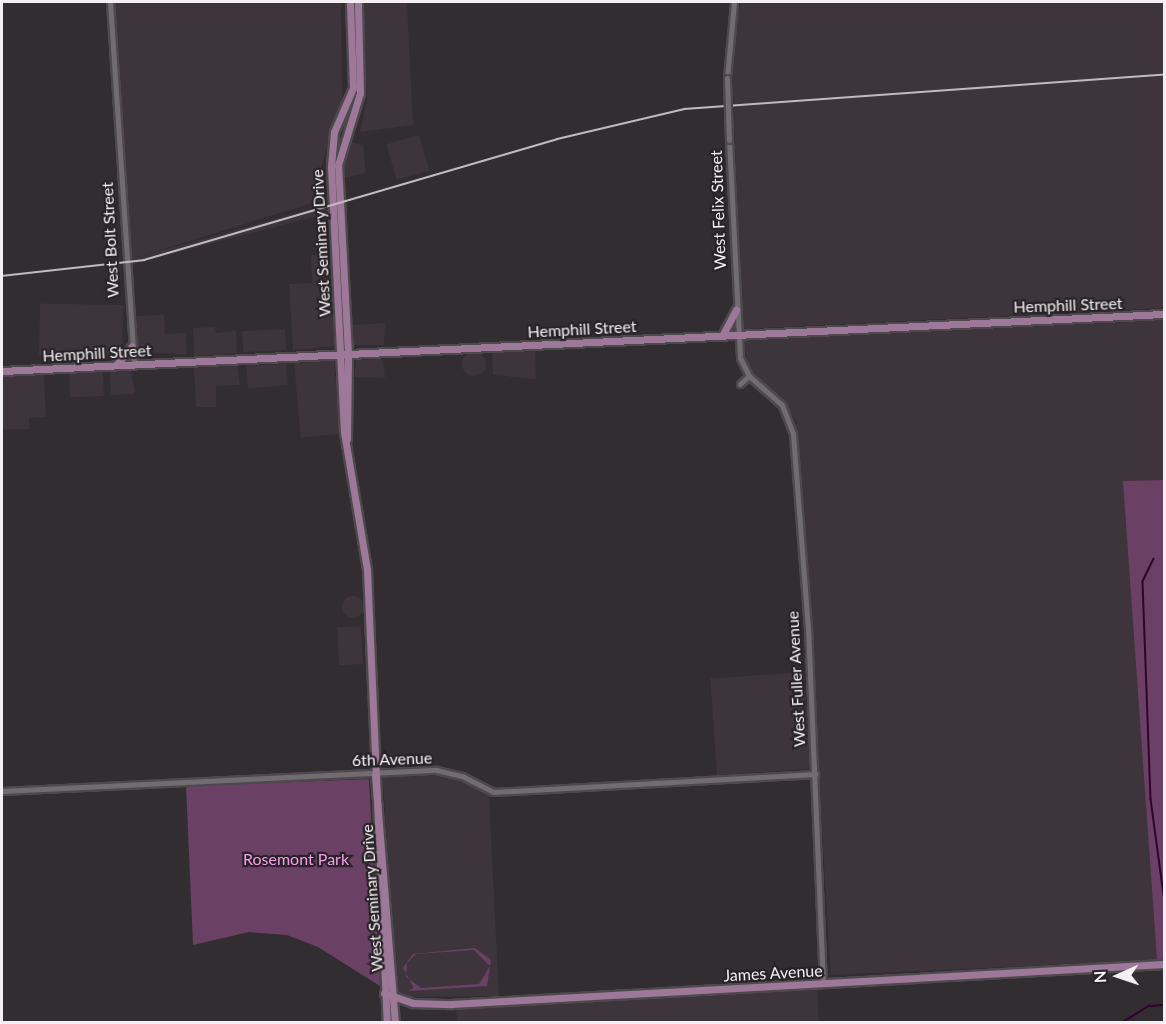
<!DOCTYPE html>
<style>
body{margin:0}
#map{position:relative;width:1166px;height:1024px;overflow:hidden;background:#322d31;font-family:Lato,sans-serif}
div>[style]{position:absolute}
.built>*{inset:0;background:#3e343c;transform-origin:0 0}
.round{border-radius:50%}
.green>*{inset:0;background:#6a4165}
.stream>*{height:1.5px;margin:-0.75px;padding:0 0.75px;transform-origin:0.75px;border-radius:0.75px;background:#32022f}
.roads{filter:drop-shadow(2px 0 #4e494d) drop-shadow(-2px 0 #4e494d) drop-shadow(0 2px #4e494d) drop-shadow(0 -2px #4e494d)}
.minor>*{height:5px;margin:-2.5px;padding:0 2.5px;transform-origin:2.5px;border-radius:2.5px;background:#726c71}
.major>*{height:7px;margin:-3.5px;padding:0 3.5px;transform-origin:3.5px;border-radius:3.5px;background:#9e7899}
.rail>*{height:1.5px;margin:-0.75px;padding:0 0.75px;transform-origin:0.75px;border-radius:0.75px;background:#bfbbbe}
.bridges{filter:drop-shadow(2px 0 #4e494d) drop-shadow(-2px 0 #4e494d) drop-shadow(0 2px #4e494d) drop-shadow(0 -2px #4e494d)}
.minor-bridge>*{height:5px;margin:-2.5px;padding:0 2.5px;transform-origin:2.5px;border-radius:2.5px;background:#726c71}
span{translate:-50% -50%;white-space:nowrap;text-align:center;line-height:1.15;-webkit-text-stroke:4.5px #282327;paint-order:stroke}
.street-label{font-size:16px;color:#f3eff2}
.park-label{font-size:16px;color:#f99ced}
.frame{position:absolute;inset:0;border:3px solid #f3eff2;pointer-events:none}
.north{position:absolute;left:1088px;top:946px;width:60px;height:60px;-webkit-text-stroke:4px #282327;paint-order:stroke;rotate:267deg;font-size:16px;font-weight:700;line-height:24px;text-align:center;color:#f3eff2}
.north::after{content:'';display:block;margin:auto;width:21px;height:27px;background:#f3eff2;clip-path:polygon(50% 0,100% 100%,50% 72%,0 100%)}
</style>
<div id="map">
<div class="built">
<i style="clip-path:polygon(114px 2px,341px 2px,342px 99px,318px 177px,319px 201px,138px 257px,329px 204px,329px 213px,128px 265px)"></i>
<i style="clip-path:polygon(362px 2px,407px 2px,413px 125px,360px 132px,367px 99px)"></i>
<i style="clip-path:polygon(741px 2px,1164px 2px,1164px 308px,742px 329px,733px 96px,733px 31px)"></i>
<i style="left:419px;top:135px;width:37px;height:34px;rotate:74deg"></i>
<i style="clip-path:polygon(346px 141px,363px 145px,366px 173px,343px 178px)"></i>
<i style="clip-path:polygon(311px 255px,330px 255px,335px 346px,293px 350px,289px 284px,312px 283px)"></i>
<i style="left:123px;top:305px;width:52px;height:83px;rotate:91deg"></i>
<i style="clip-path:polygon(164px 315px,165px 334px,186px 333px,187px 355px,138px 351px,134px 316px)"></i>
<i style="clip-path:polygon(1164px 320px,1164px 480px,1124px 481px,1157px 960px,831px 975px,796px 422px,785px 403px,750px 370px,742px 340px)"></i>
<i style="clip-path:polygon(385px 323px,384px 345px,352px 345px,351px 325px)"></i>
<i style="clip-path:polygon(215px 327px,216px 333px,236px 331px,237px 353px,194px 356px,193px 328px)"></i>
<i style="left:285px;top:329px;width:21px;height:43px;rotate:87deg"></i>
<i style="clip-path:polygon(535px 351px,536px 379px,493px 375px,492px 352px)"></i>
<i class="round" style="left:462px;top:352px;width:24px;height:24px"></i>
<i style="clip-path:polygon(383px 359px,385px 378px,354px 377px,356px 360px)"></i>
<i style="left:334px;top:360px;width:74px;height:40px;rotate:85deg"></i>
<i style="left:286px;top:363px;width:22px;height:40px;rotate:85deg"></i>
<i style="clip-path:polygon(237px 365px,240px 385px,216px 386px,216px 407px,196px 407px,194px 368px)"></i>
<i style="left:103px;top:371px;width:25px;height:34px;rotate:88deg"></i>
<i style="clip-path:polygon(110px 371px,131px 371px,135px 394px,111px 395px)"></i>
<i style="clip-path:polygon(44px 374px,46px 417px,29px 418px,29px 429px,2px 430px,2px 375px)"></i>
<i class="round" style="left:342px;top:596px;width:22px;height:22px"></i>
<i style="left:361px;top:626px;width:38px;height:24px;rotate:87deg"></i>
<i style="left:804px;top:672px;width:97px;height:94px;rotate:86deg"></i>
<i style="clip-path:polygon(452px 775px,489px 795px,499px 996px,409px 997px,395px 992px,383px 777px)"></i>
<i style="clip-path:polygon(817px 988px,819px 1022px,457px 1022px,456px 1008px)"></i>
</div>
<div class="green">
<i style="clip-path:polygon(1164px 480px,1164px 959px,1157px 960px,1123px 481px)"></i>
<i style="clip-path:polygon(369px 779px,380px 986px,318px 947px,287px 935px,249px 932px,193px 945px,186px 786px)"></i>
<i style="clip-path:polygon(evenodd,475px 948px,491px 960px,487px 986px,408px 991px,414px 988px,403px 968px,413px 954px,475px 948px,474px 950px,490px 966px,479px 984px,421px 988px,406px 977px,407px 963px,416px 954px,474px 950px)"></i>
</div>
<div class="stream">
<i style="left:1154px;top:559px;width:25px;rotate:116deg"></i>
<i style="left:1143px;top:582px;width:217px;rotate:87.9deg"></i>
<i style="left:1151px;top:799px;width:97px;rotate:82.3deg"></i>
<i style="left:1123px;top:1022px;width:31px;rotate:-32deg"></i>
<i style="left:1149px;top:1006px;width:15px;rotate:-4deg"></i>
</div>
<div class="roads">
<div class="minor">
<i style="left:110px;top:2px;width:363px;rotate:86.2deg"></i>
<i style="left:727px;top:78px;width:76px;rotate:-84.7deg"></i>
<i style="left:729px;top:140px;width:218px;rotate:87.1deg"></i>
<i style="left:740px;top:358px;width:20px;rotate:63deg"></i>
<i style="left:749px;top:376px;width:44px;rotate:41.3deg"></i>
<i style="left:782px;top:405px;width:31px;rotate:69deg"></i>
<i style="left:793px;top:434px;width:194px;rotate:85.6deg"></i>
<i style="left:808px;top:627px;width:357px;rotate:87.6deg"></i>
<i style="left:740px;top:384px;width:12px;rotate:-42deg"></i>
<i style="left:2px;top:791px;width:435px;rotate:-2.8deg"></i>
<i style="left:436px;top:770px;width:27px;rotate:13deg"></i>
<i style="left:462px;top:776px;width:35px;rotate:27deg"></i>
<i style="left:493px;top:792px;width:323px;rotate:-3.2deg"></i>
</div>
<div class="major">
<i style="left:350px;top:2px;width:86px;rotate:88deg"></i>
<i style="left:353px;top:88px;width:48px;rotate:113.4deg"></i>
<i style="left:334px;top:132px;width:35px;rotate:95deg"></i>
<i style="left:331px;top:167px;width:265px;rotate:87.2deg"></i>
<i style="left:344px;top:432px;width:140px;rotate:80.5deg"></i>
<i style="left:367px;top:570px;width:452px;rotate:87.5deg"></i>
<i style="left:722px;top:336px;width:30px;rotate:-62deg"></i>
<i style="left:117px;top:364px;width:23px;rotate:-50deg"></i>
<i style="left:2px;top:371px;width:1163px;rotate:-2.81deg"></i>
<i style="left:347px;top:439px;width:85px;rotate:-89.3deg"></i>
<i style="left:348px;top:354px;width:189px;rotate:-93deg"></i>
<i style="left:338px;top:165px;width:75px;rotate:-73deg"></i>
<i style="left:360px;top:93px;width:91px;rotate:-91.3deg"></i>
<i style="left:375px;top:775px;width:248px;rotate:85.4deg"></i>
<i style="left:384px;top:993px;width:31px;rotate:19deg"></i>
<i style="left:413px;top:1003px;width:38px;rotate:2deg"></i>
<i style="left:451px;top:1004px;width:714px;rotate:-3.21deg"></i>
</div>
</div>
<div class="rail">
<i style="left:2px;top:276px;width:143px;rotate:-6.4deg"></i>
<i style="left:144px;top:260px;width:430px;rotate:-16.3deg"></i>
<i style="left:557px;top:139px;width:131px;rotate:-13.2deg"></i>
<i style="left:685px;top:109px;width:480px;rotate:-4.1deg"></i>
</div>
<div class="bridges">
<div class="minor-bridge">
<i style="left:727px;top:78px;width:62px;rotate:88.2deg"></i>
</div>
</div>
<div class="street-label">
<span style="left:718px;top:210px;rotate:-92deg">West Felix Street</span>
<span style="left:110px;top:240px;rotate:-93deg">West Bolt Street</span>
<span style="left:321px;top:243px;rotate:-93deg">West Seminary Drive</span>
<span style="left:1068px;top:305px;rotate:-2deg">Hemphill Street</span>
<span style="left:582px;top:329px;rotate:-3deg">Hemphill Street</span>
<span style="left:97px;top:353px;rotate:-3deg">Hemphill Street</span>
<span style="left:796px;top:679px;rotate:-93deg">West Fuller Avenue</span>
<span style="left:392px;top:759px;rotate:-2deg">6th Avenue</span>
<span style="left:372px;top:898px;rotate:-94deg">West Seminary Drive</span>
<span style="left:773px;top:973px;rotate:-3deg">James Avenue</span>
</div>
<div class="park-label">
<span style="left:296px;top:859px">Rosemont Park</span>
</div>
<div class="frame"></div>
<div class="north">N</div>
</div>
